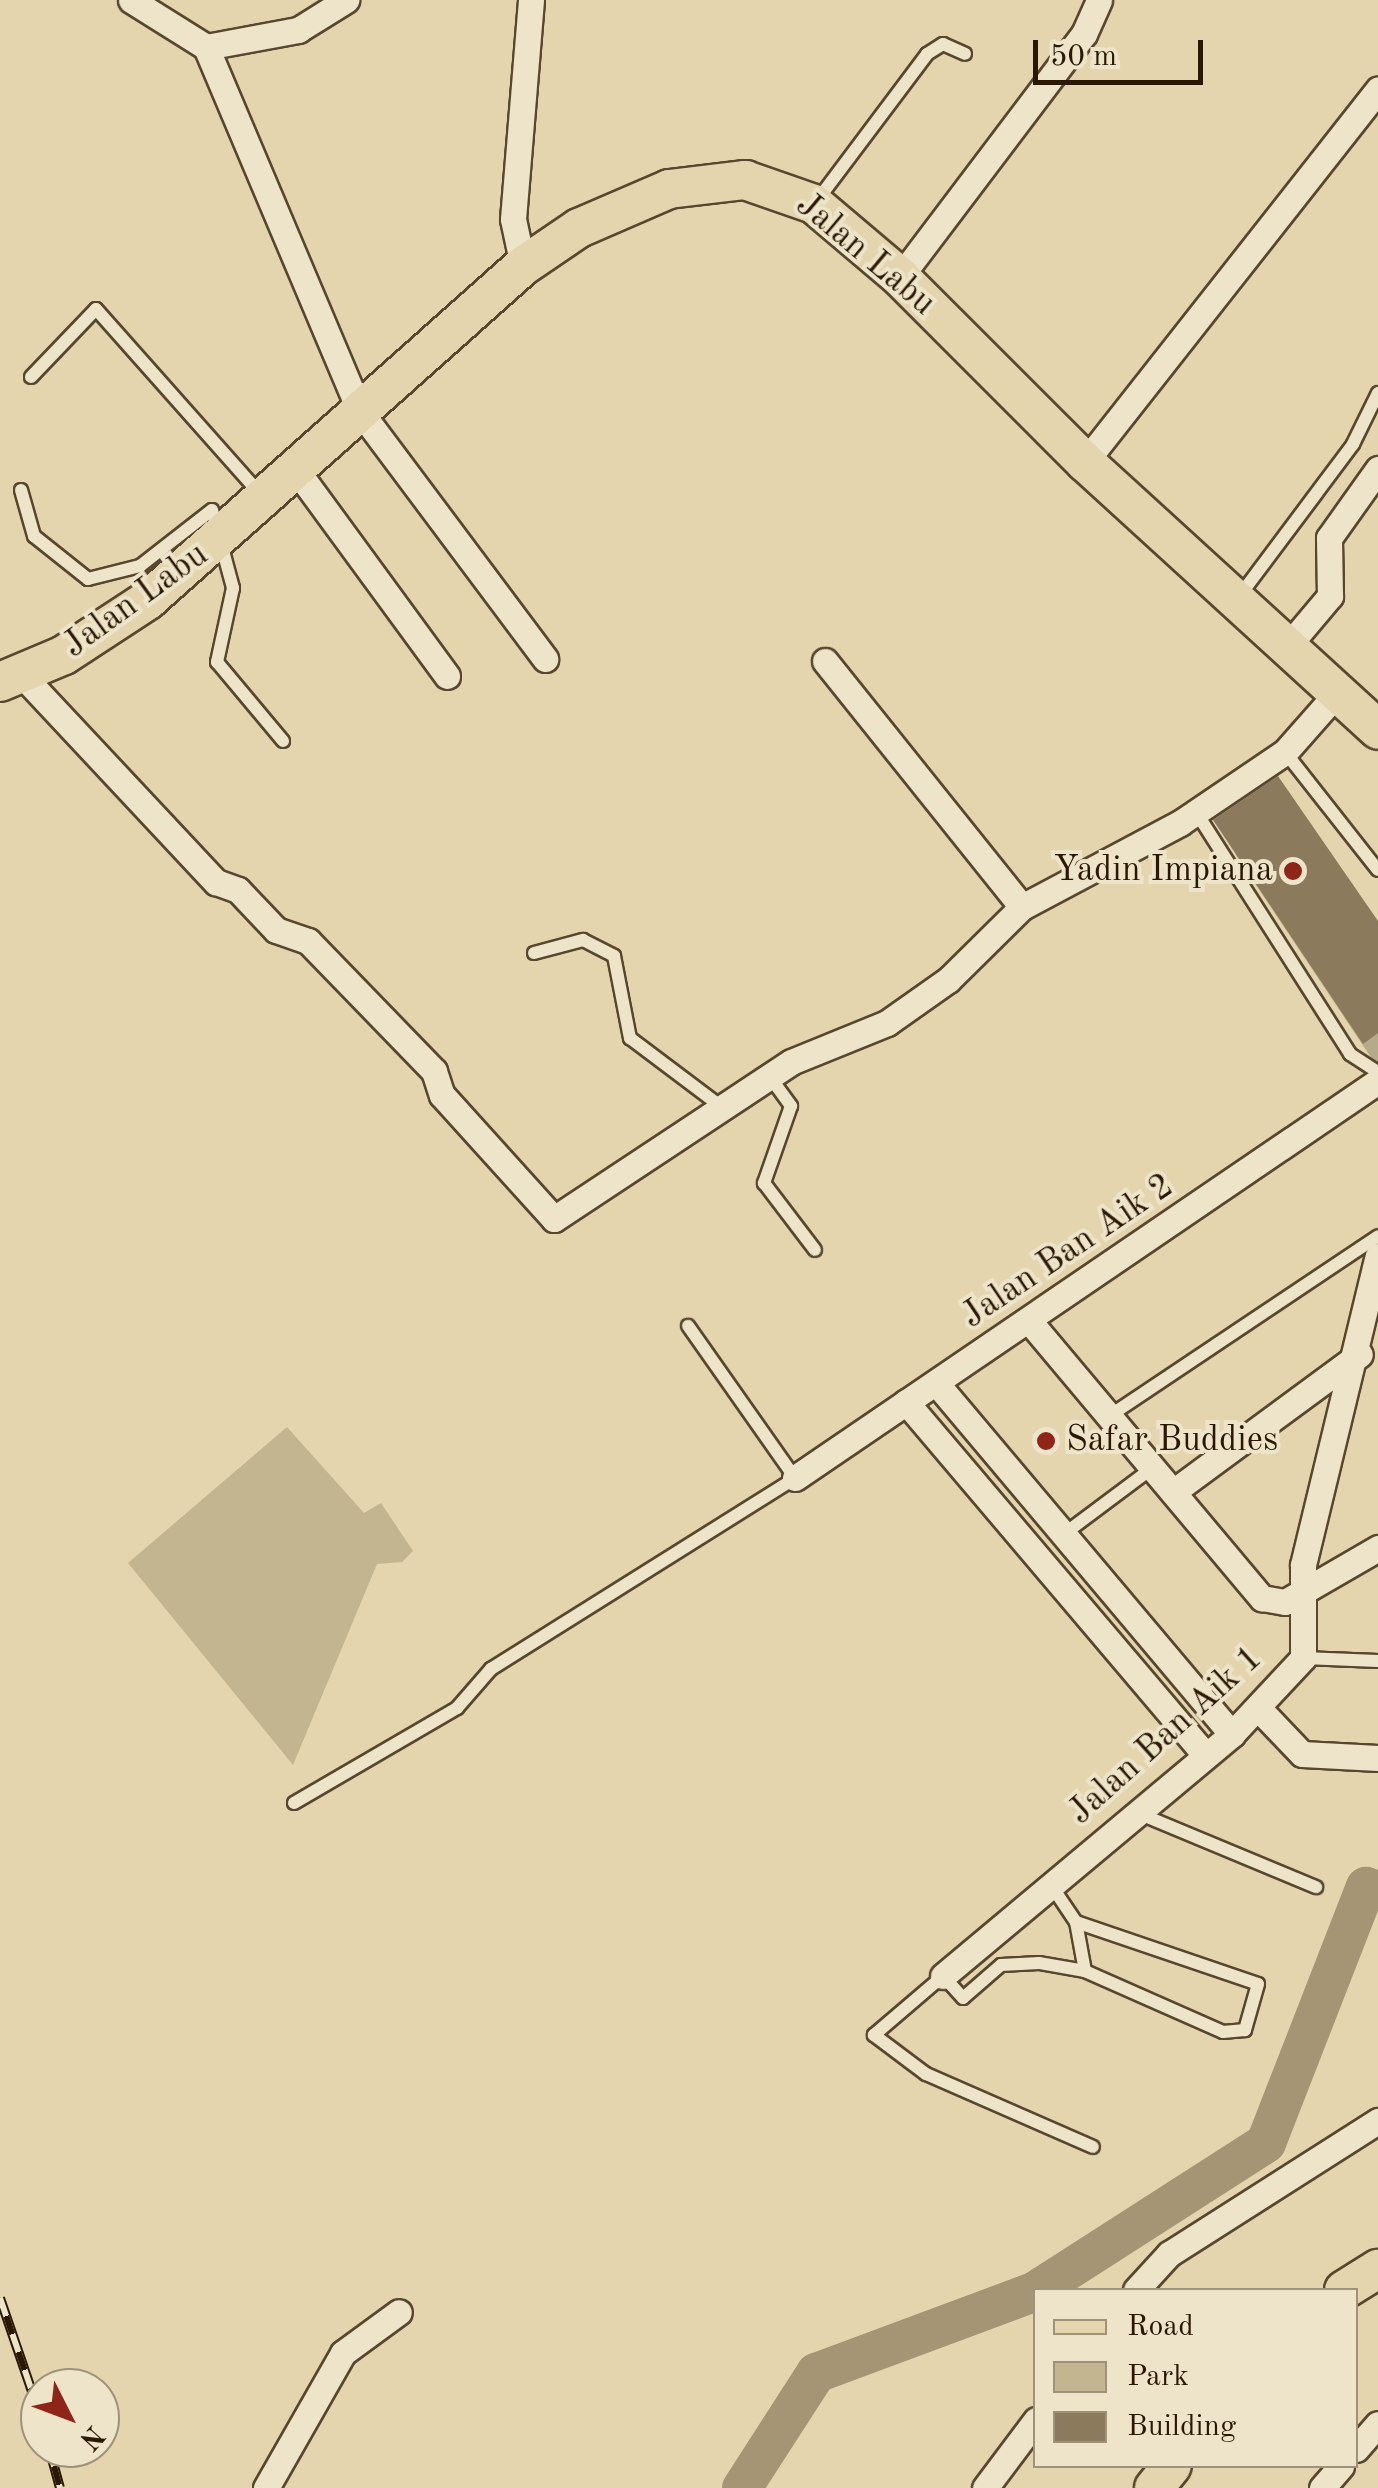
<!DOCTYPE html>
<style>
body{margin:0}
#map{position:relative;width:1378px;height:2488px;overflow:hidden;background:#e4d5ae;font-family:"Old Standard TT",serif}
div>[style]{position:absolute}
.green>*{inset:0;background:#c4b591}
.shadow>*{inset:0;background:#0003}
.river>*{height:40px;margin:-20px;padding:0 20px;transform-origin:20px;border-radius:20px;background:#a59574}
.building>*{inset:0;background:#8b7a5c}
.roads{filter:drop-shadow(2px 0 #58472e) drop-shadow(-2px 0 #58472e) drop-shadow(0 2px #58472e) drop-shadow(0 -2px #58472e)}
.lane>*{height:12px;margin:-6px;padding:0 6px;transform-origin:6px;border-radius:6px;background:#ede4ca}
.street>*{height:25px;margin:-12.5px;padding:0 12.5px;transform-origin:12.5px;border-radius:12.5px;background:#ede4ca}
.primary>*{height:38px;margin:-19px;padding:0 19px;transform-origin:19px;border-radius:19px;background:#e4d5ae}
.rail>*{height:10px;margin-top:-5px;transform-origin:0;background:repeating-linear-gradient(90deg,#ede4ca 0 19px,#2a1803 0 38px);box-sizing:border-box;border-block:2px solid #2a1803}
.dots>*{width:28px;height:28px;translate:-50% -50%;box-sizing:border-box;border:5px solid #ede4ca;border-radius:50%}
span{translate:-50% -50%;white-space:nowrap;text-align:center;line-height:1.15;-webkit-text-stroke:8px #ede4ca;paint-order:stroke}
.street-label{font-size:35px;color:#2a1803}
.poi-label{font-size:35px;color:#2a1803}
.right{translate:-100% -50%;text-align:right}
.left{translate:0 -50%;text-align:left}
.legend{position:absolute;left:1033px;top:2288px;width:325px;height:180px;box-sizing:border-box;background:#ede4ca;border:2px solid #9f927a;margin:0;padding:12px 18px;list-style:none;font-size:30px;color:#2a1803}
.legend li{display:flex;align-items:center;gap:20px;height:50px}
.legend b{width:50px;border:2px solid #9f927a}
.north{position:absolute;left:20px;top:2368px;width:100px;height:100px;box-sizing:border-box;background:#ede4ca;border:2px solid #9f927a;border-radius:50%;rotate:132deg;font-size:28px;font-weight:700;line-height:40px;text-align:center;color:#2a1803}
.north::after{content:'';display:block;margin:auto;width:35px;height:45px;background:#8f2418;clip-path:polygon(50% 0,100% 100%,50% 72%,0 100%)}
.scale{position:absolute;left:1033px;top:40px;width:170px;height:45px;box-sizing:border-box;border:5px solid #2a1803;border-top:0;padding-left:12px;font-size:30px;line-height:35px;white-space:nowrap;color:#2a1803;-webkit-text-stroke:8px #ede4ca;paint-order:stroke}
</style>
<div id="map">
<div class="green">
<i style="clip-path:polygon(287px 1427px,364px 1513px,381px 1503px,413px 1551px,402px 1562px,377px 1564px,293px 1765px,128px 1563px)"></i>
</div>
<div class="shadow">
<i style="clip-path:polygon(1216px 821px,1378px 926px,1378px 1068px,1238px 858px)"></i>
</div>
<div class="river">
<i style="left:1037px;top:2290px;width:272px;rotate:-32.7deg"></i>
<i style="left:1266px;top:2143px;width:275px;rotate:-68.7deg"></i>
<i style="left:1366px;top:1887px;width:13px;rotate:18deg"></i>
<i style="left:742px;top:2488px;width:137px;rotate:-57.2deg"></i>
<i style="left:816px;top:2373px;width:235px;rotate:-20.4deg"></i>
</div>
<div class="building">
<i style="clip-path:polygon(1278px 776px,1378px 921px,1378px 1033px,1363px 1044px,1213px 820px)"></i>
</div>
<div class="roads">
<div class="lane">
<i style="left:816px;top:202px;width:185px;rotate:-53.1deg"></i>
<i style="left:927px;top:54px;width:19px;rotate:-32deg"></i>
<i style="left:943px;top:44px;width:24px;rotate:24deg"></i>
<i style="left:31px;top:377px;width:94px;rotate:-46.3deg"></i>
<i style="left:96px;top:309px;width:249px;rotate:48.4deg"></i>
<i style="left:21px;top:490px;width:48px;rotate:74.2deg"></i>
<i style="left:34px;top:536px;width:69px;rotate:38.5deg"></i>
<i style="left:88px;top:579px;width:54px;rotate:-14deg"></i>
<i style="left:140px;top:566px;width:91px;rotate:-37.9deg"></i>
<i style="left:212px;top:510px;width:81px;rotate:74.9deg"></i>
<i style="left:233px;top:588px;width:76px;rotate:102.2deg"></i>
<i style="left:217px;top:662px;width:103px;rotate:50.1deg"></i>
<i style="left:1238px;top:598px;width:192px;rotate:-53.2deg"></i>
<i style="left:1353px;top:444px;width:57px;rotate:-63.9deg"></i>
<i style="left:1285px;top:752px;width:150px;rotate:51.8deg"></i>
<i style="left:1196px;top:812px;width:287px;rotate:57.5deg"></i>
<i style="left:1350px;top:1054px;width:33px;rotate:33deg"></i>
<i style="left:534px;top:953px;width:51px;rotate:-14.9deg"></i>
<i style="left:583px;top:940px;width:35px;rotate:27deg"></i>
<i style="left:614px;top:956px;width:84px;rotate:79deg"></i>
<i style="left:630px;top:1038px;width:116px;rotate:37deg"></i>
<i style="left:770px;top:1077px;width:36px;rotate:54deg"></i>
<i style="left:791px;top:1106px;width:82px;rotate:109.3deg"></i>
<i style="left:764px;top:1183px;width:84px;rotate:52.7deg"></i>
<i style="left:1108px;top:1417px;width:325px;rotate:-33.8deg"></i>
<i style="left:1064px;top:1534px;width:109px;rotate:-36.8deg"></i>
<i style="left:1303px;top:1658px;width:75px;rotate:2.3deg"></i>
<i style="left:294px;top:1803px;width:189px;rotate:-30.2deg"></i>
<i style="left:457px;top:1708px;width:52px;rotate:-48.9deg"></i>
<i style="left:491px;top:1669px;width:359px;rotate:-32.1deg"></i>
<i style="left:795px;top:1478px;width:186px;rotate:-125.1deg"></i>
<i style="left:1138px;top:1813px;width:193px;rotate:22.6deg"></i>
<i style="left:1051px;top:1885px;width:45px;rotate:56deg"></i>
<i style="left:1076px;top:1922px;width:192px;rotate:18.8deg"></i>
<i style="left:1258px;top:1984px;width:48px;rotate:105.8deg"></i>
<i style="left:1245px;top:2030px;width:22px;rotate:175deg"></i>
<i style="left:1223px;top:2032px;width:151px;rotate:-156.2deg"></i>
<i style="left:1085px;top:1971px;width:47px;rotate:-170.1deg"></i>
<i style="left:1039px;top:1963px;width:38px;rotate:177deg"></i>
<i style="left:1001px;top:1965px;width:50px;rotate:139deg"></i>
<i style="left:963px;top:1998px;width:30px;rotate:-132deg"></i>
<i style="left:943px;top:1976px;width:91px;rotate:139.5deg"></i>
<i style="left:874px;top:2035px;width:65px;rotate:36.9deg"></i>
<i style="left:926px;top:2074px;width:182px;rotate:23.6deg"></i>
<i style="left:1076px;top:1922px;width:50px;rotate:79.6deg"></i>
</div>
<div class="street">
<i style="left:131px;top:0;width:89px;rotate:32.1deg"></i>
<i style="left:206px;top:47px;width:394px;rotate:67.1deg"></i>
<i style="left:359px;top:410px;width:311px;rotate:53.2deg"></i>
<i style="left:206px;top:47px;width:94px;rotate:-10.5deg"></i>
<i style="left:298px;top:30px;width:57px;rotate:-32deg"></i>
<i style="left:523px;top:266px;width:48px;rotate:-102deg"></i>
<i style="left:513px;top:219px;width:220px;rotate:-85.3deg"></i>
<i style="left:900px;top:277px;width:305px;rotate:-52.9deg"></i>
<i style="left:1084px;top:34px;width:37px;rotate:-66deg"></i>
<i style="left:1085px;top:462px;width:474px;rotate:-51.8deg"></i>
<i style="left:297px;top:471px;width:254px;rotate:53.8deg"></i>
<i style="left:1287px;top:647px;width:67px;rotate:-49.9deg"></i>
<i style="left:1330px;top:596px;width:58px;rotate:-91deg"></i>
<i style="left:1329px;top:538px;width:85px;rotate:-54.6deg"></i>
<i style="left:825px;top:661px;width:315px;rotate:51.3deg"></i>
<i style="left:22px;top:675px;width:284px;rotate:46.9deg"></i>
<i style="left:216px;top:882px;width:23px;rotate:20deg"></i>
<i style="left:238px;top:890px;width:55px;rotate:46.5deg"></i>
<i style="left:276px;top:930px;width:34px;rotate:19deg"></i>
<i style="left:308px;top:941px;width:181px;rotate:45.9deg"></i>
<i style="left:434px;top:1071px;width:25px;rotate:72deg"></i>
<i style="left:442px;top:1095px;width:167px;rotate:47.9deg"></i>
<i style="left:554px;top:1219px;width:284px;rotate:-33.5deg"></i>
<i style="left:791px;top:1062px;width:104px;rotate:-22.1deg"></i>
<i style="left:887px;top:1023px;width:75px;rotate:-35.2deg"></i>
<i style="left:948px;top:980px;width:104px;rotate:-44.6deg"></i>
<i style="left:1022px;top:907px;width:179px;rotate:-28deg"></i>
<i style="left:1180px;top:823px;width:127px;rotate:-34.1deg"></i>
<i style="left:1285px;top:752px;width:79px;rotate:-48.6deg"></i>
<i style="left:1030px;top:1322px;width:361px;rotate:50deg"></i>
<i style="left:1262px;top:1598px;width:23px;rotate:10deg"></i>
<i style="left:1285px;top:1602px;width:108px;rotate:-30.1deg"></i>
<i style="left:937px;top:1384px;width:458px;rotate:49.9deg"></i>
<i style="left:906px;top:1402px;width:462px;rotate:49.7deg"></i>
<i style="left:795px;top:1478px;width:705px;rotate:-34.25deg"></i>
<i style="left:1173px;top:1492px;width:232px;rotate:-36.4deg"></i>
<i style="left:1259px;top:1709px;width:62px;rotate:46.3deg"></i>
<i style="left:1302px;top:1754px;width:76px;rotate:3deg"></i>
<i style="left:943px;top:1976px;width:377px;rotate:-39.9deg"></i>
<i style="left:1232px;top:1734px;width:104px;rotate:-46.9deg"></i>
<i style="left:1303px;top:1658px;width:93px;rotate:-90deg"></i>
<i style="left:1303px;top:1565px;width:318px;rotate:-76.4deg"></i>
<i style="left:1136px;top:2290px;width:49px;rotate:-47.5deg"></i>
<i style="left:1169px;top:2254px;width:248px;rotate:-32.5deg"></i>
<i style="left:1356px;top:2449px;width:33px;rotate:-49deg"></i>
<i style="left:266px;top:2488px;width:155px;rotate:-60.3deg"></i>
<i style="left:343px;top:2353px;width:69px;rotate:-36.2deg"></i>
<i style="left:985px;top:2488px;width:85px;rotate:-53.1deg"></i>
<i style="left:1322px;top:2488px;width:29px;rotate:-49deg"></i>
</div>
<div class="primary">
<i style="left:0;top:682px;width:69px;rotate:-22.9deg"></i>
<i style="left:64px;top:655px;width:100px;rotate:-33.2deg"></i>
<i style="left:148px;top:600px;width:502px;rotate:-41.69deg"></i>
<i style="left:523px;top:266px;width:68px;rotate:-34.2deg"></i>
<i style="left:579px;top:228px;width:98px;rotate:-23.4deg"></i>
<i style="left:669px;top:189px;width:77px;rotate:-6.8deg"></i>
<i style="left:745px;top:180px;width:73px;rotate:19.2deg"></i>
<i style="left:814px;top:204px;width:113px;rotate:40.3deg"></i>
<i style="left:900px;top:277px;width:262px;rotate:45deg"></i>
<i style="left:1085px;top:462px;width:397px;rotate:42.4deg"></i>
<i style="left:1344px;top:2290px;width:40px;rotate:-32deg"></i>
<i style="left:1154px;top:2488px;width:28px;rotate:-51deg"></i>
</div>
</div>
<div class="rail">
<i style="left:0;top:2298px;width:124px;rotate:71.1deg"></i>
<i style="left:49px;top:2448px;width:41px;rotate:74.6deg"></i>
</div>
<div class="dots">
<i style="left:1293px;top:871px;background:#8f2418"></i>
<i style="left:1046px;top:1441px;background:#8f2418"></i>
</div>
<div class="street-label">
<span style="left:865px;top:255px;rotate:40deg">Jalan Labu</span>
<span style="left:136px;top:601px;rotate:-36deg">Jalan Labu</span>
<span style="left:1068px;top:1252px;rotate:-34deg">Jalan Ban Aik 2</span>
<span style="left:1166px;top:1736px;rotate:-42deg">Jalan Ban Aik 1</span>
</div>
<div class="poi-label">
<span class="right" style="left:1273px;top:871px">Yadin Impiana</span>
<span class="left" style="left:1066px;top:1441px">Safar Buddies</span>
</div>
<ul class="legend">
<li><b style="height:12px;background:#e4d5ae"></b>Road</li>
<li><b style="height:28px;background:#c4b591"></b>Park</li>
<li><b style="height:28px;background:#8b7a5c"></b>Building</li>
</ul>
<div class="north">N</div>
<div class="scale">50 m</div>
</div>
